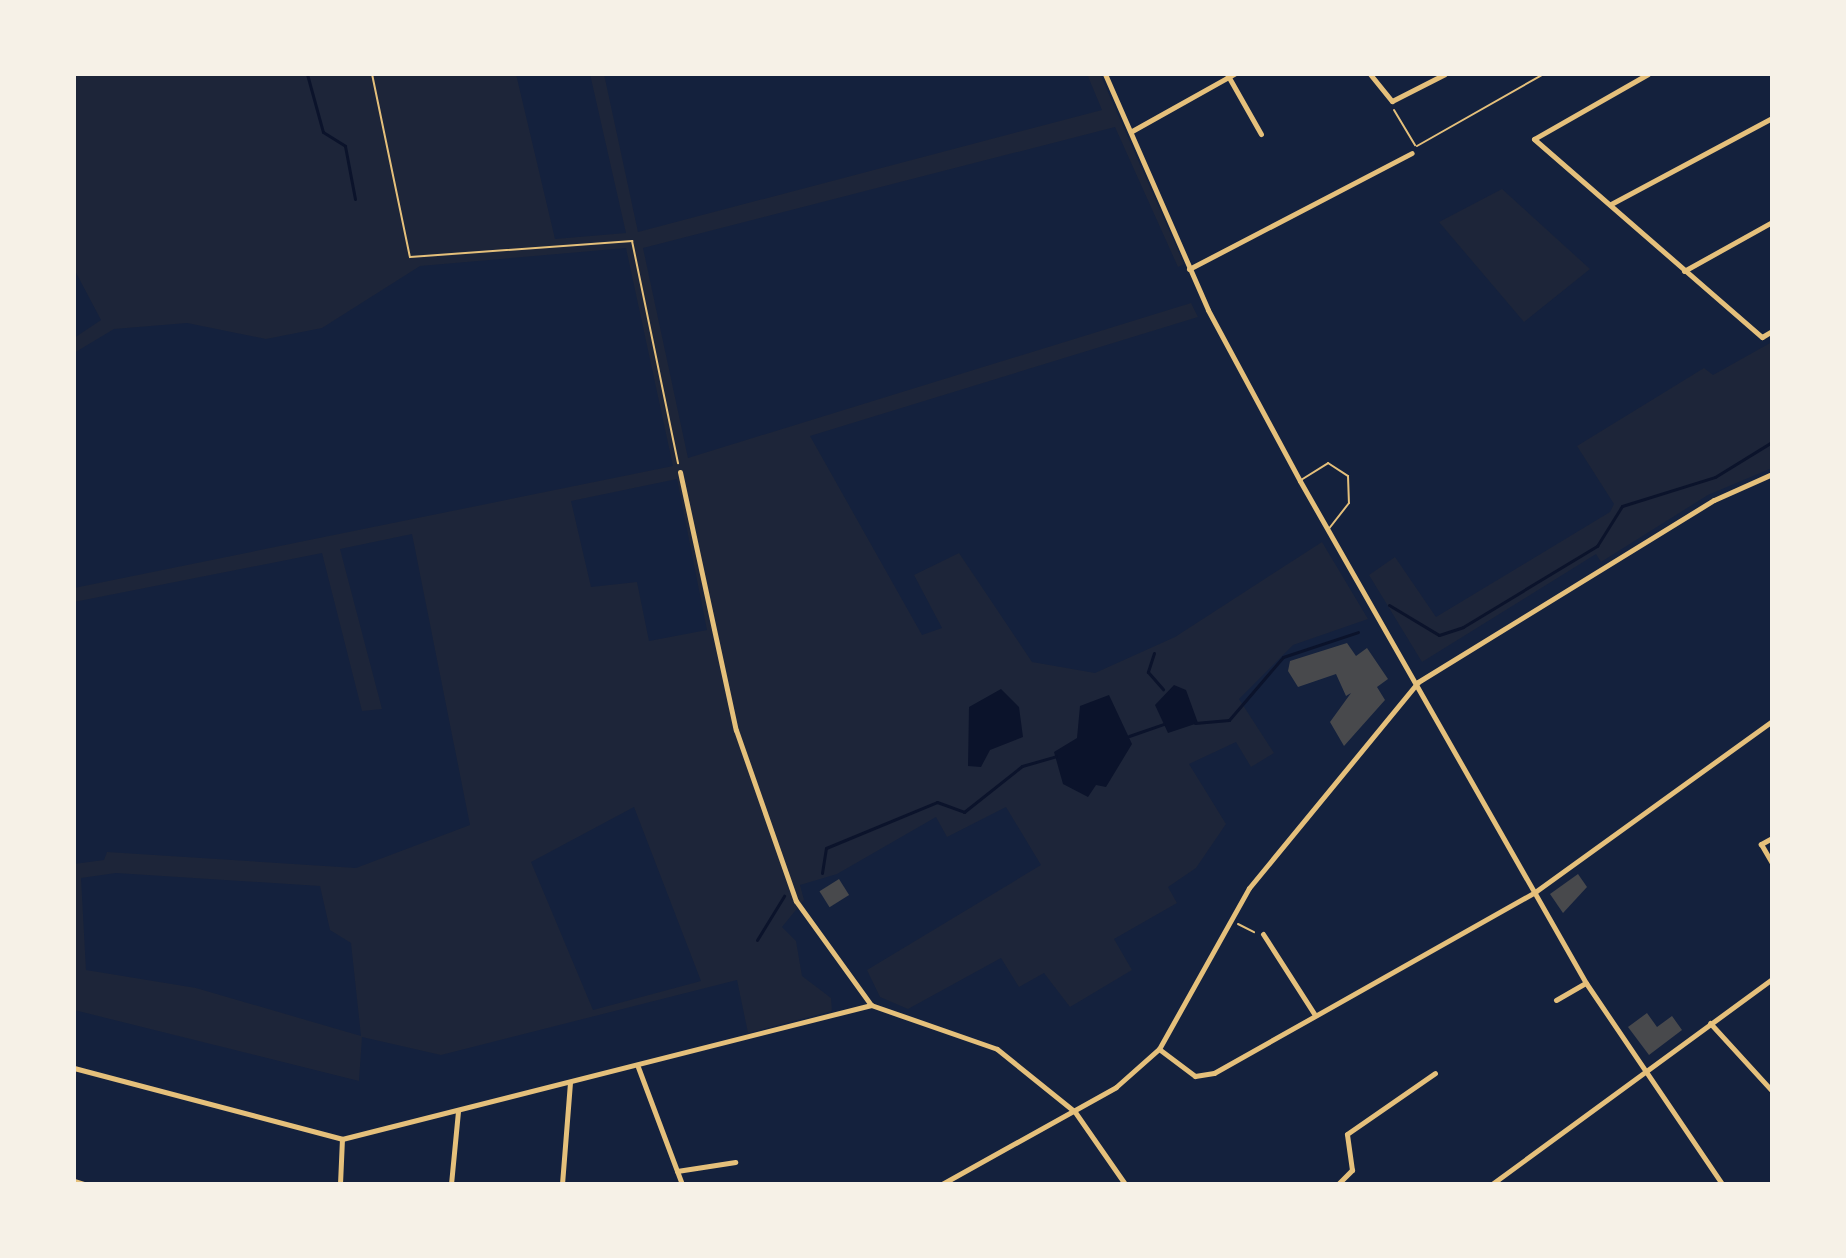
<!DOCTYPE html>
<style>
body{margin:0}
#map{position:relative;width:1846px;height:1258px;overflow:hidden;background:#14213d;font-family:Quicksand,sans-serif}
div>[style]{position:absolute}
.green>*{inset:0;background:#1d2539}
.water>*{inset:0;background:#0b132b}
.stream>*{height:3px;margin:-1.5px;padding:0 1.5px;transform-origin:1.5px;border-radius:1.5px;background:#0b132b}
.building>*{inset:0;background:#48494c;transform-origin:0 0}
.path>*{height:2px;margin:-1px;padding:0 1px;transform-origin:1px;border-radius:1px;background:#e5c07b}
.service>*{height:2px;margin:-1px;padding:0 1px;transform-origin:1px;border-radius:1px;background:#e5c07b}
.minor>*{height:5px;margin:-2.5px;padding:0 2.5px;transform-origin:2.5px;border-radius:2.5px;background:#e5c07b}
span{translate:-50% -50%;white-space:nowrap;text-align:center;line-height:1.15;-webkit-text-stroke:8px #f6f1e7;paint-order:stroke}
.frame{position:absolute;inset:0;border:76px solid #f6f1e7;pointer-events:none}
</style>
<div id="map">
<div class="green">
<i style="clip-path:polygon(evenodd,74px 74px,516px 74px,555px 239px,626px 233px,590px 74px,604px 74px,638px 232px,1102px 110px,1087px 74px,1100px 74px,1184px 264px,1178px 267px,1115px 127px,643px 248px,688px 458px,1191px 303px,1198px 317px,810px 436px,922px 635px,942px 628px,914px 575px,959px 553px,1032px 662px,1095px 673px,1175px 637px,1322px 542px,1368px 619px,1293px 645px,1239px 699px,1274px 753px,1251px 767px,1236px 742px,1189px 764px,1226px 824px,1196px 868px,1168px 887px,1177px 903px,1114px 939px,1132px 970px,1070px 1007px,1044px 973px,1019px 987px,1001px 958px,908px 1009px,880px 997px,867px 970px,1041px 865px,1006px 807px,947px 837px,936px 817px,837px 874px,800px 885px,804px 900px,782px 927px,796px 941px,802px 976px,831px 998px,832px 1011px,748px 1033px,737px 980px,441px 1055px,362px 1037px,359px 1081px,74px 1010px,74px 864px,104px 860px,107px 852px,356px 868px,470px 825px,412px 534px,340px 549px,382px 709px,362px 711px,322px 553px,74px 602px,74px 588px,673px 466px,626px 248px,420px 266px,322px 328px,266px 339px,187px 323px,114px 329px,74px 353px,74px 338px,101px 320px,74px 269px,74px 74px,677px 479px,707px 630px,649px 641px,637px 582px,591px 587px,571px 501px,677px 479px,74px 74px,634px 807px,701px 981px,593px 1010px,531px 862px,634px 807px,74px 74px,116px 873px,320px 886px,330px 930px,351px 943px,361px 1036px,196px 988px,86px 970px,81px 878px,116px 873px)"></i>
<i style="clip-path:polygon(1502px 189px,1590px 269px,1524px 322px,1439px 222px)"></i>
<i style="clip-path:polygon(1772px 342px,1772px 468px,1708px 495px,1601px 562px,1596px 554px,1422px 662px,1369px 575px,1395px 557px,1436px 617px,1610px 512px,1614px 504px,1577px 446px,1704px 368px,1713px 375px)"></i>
</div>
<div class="water">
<i style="clip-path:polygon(1174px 685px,1186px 690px,1198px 723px,1168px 733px,1155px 705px)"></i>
<i style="clip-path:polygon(1001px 689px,1019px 707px,1023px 737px,990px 750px,981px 767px,968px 766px,969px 707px)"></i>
<i style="clip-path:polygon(1109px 695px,1132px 744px,1106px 787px,1096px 785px,1088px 797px,1063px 784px,1054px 752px,1077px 738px,1080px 706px)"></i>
</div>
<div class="stream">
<i style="left:307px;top:74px;width:60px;rotate:74.6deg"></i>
<i style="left:323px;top:132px;width:26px;rotate:32deg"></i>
<i style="left:345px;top:146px;width:54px;rotate:79.3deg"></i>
<i style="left:1389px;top:605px;width:58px;rotate:31deg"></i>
<i style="left:1439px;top:635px;width:25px;rotate:-18deg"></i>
<i style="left:1463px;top:627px;width:157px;rotate:-31.2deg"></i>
<i style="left:1597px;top:546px;width:47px;rotate:-58deg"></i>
<i style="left:1622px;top:506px;width:97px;rotate:-17.3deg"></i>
<i style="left:1715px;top:477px;width:67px;rotate:-31.6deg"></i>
<i style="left:1154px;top:653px;width:20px;rotate:108deg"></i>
<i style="left:1148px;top:672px;width:23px;rotate:49deg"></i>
<i style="left:1195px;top:723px;width:34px;rotate:-5deg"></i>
<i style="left:1229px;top:720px;width:83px;rotate:-49.4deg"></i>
<i style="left:1283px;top:657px;width:79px;rotate:-18.4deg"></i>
<i style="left:1129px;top:736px;width:37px;rotate:-19deg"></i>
<i style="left:822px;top:873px;width:25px;rotate:-81deg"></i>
<i style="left:826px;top:848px;width:120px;rotate:-22.5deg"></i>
<i style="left:937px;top:802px;width:29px;rotate:20deg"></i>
<i style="left:964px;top:812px;width:74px;rotate:-38.4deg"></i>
<i style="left:1022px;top:766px;width:35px;rotate:-16deg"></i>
<i style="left:757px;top:940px;width:52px;rotate:-58.5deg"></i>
</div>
<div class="building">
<i style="clip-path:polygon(1347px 643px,1356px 656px,1367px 648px,1388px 679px,1377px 687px,1385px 700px,1344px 746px,1330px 722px,1351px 693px,1346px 696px,1336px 674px,1298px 687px,1288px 671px,1290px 661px)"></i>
<i style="clip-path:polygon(1578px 874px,1587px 887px,1563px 913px,1550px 894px)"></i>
<i style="left:839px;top:879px;width:19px;height:23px;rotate:58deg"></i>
<i style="clip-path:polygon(1647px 1013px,1657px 1027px,1672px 1016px,1682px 1030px,1649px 1055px,1628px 1027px)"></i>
</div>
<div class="path">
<i style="left:372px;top:74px;width:187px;rotate:78.3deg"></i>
<i style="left:410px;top:257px;width:223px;rotate:-4.1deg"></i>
<i style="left:632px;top:241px;width:227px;rotate:78.3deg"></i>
<i style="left:1394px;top:110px;width:41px;rotate:59deg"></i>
<i style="left:1417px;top:146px;width:146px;rotate:-29.6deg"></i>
<i style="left:1238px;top:924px;width:18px;rotate:27deg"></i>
</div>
<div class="service">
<i style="left:1301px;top:480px;width:32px;rotate:-32deg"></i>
<i style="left:1328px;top:463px;width:24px;rotate:33deg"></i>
<i style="left:1348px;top:476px;width:27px;rotate:88deg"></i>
<i style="left:1349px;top:503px;width:33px;rotate:128deg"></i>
</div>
<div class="minor">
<i style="left:1105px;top:74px;width:257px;rotate:66.4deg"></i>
<i style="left:1208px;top:310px;width:194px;rotate:61.7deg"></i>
<i style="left:1300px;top:481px;width:578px;rotate:60.33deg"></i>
<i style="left:1586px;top:983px;width:243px;rotate:55.9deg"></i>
<i style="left:1227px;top:74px;width:69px;rotate:60.5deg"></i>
<i style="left:1370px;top:74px;width:35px;rotate:51deg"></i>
<i style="left:1392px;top:101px;width:59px;rotate:-27deg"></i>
<i style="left:1648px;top:74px;width:131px;rotate:150.3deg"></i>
<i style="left:1534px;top:139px;width:302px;rotate:41deg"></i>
<i style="left:1762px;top:337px;width:12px;rotate:-31deg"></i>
<i style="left:1132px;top:131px;width:117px;rotate:-29.2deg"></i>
<i style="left:1611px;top:204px;width:183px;rotate:-28.1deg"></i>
<i style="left:1189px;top:269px;width:251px;rotate:-27.5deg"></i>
<i style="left:1684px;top:271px;width:101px;rotate:-29.1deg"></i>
<i style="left:680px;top:472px;width:264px;rotate:77.8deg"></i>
<i style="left:736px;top:730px;width:181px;rotate:70.7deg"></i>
<i style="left:796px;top:901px;width:128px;rotate:54.2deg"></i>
<i style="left:871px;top:1005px;width:133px;rotate:19.2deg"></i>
<i style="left:997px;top:1049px;width:100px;rotate:38.9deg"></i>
<i style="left:1075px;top:1112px;width:88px;rotate:55.2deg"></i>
<i style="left:1772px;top:838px;width:13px;rotate:151deg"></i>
<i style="left:1761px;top:844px;width:22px;rotate:60deg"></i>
<i style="left:1263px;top:934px;width:96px;rotate:57.3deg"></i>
<i style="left:1556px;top:1000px;width:34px;rotate:-30deg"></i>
<i style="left:1710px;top:1023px;width:92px;rotate:47.6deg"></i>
<i style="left:1159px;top:1049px;width:45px;rotate:36.9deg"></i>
<i style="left:1195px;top:1076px;width:19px;rotate:-9deg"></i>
<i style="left:1214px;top:1073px;width:369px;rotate:-29.4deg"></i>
<i style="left:1535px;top:892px;width:292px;rotate:-35.8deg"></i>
<i style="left:638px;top:1067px;width:125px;rotate:69.4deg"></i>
<i style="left:74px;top:1068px;width:277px;rotate:14.8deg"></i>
<i style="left:342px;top:1139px;width:546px;rotate:-14.21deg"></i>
<i style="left:677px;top:1171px;width:59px;rotate:-8.8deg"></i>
<i style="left:74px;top:1181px;width:10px;rotate:17deg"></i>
<i style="left:340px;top:1184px;width:45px;rotate:-87.5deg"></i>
<i style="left:451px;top:1184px;width:73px;rotate:-84.5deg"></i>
<i style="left:562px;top:1184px;width:102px;rotate:-85.5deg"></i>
<i style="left:942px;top:1184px;width:199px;rotate:-29.1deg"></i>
<i style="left:1116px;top:1087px;width:57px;rotate:-41.5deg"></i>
<i style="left:1159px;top:1049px;width:184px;rotate:-60.8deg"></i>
<i style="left:1249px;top:888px;width:266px;rotate:-50.6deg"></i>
<i style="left:1418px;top:682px;width:347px;rotate:-31.6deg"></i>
<i style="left:1714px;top:500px;width:64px;rotate:-24.1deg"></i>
<i style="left:1338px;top:1184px;width:20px;rotate:-45deg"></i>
<i style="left:1352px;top:1170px;width:36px;rotate:-98deg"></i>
<i style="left:1347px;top:1134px;width:107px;rotate:-34.7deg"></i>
<i style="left:1492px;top:1184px;width:347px;rotate:-36.2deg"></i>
</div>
<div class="frame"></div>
</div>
